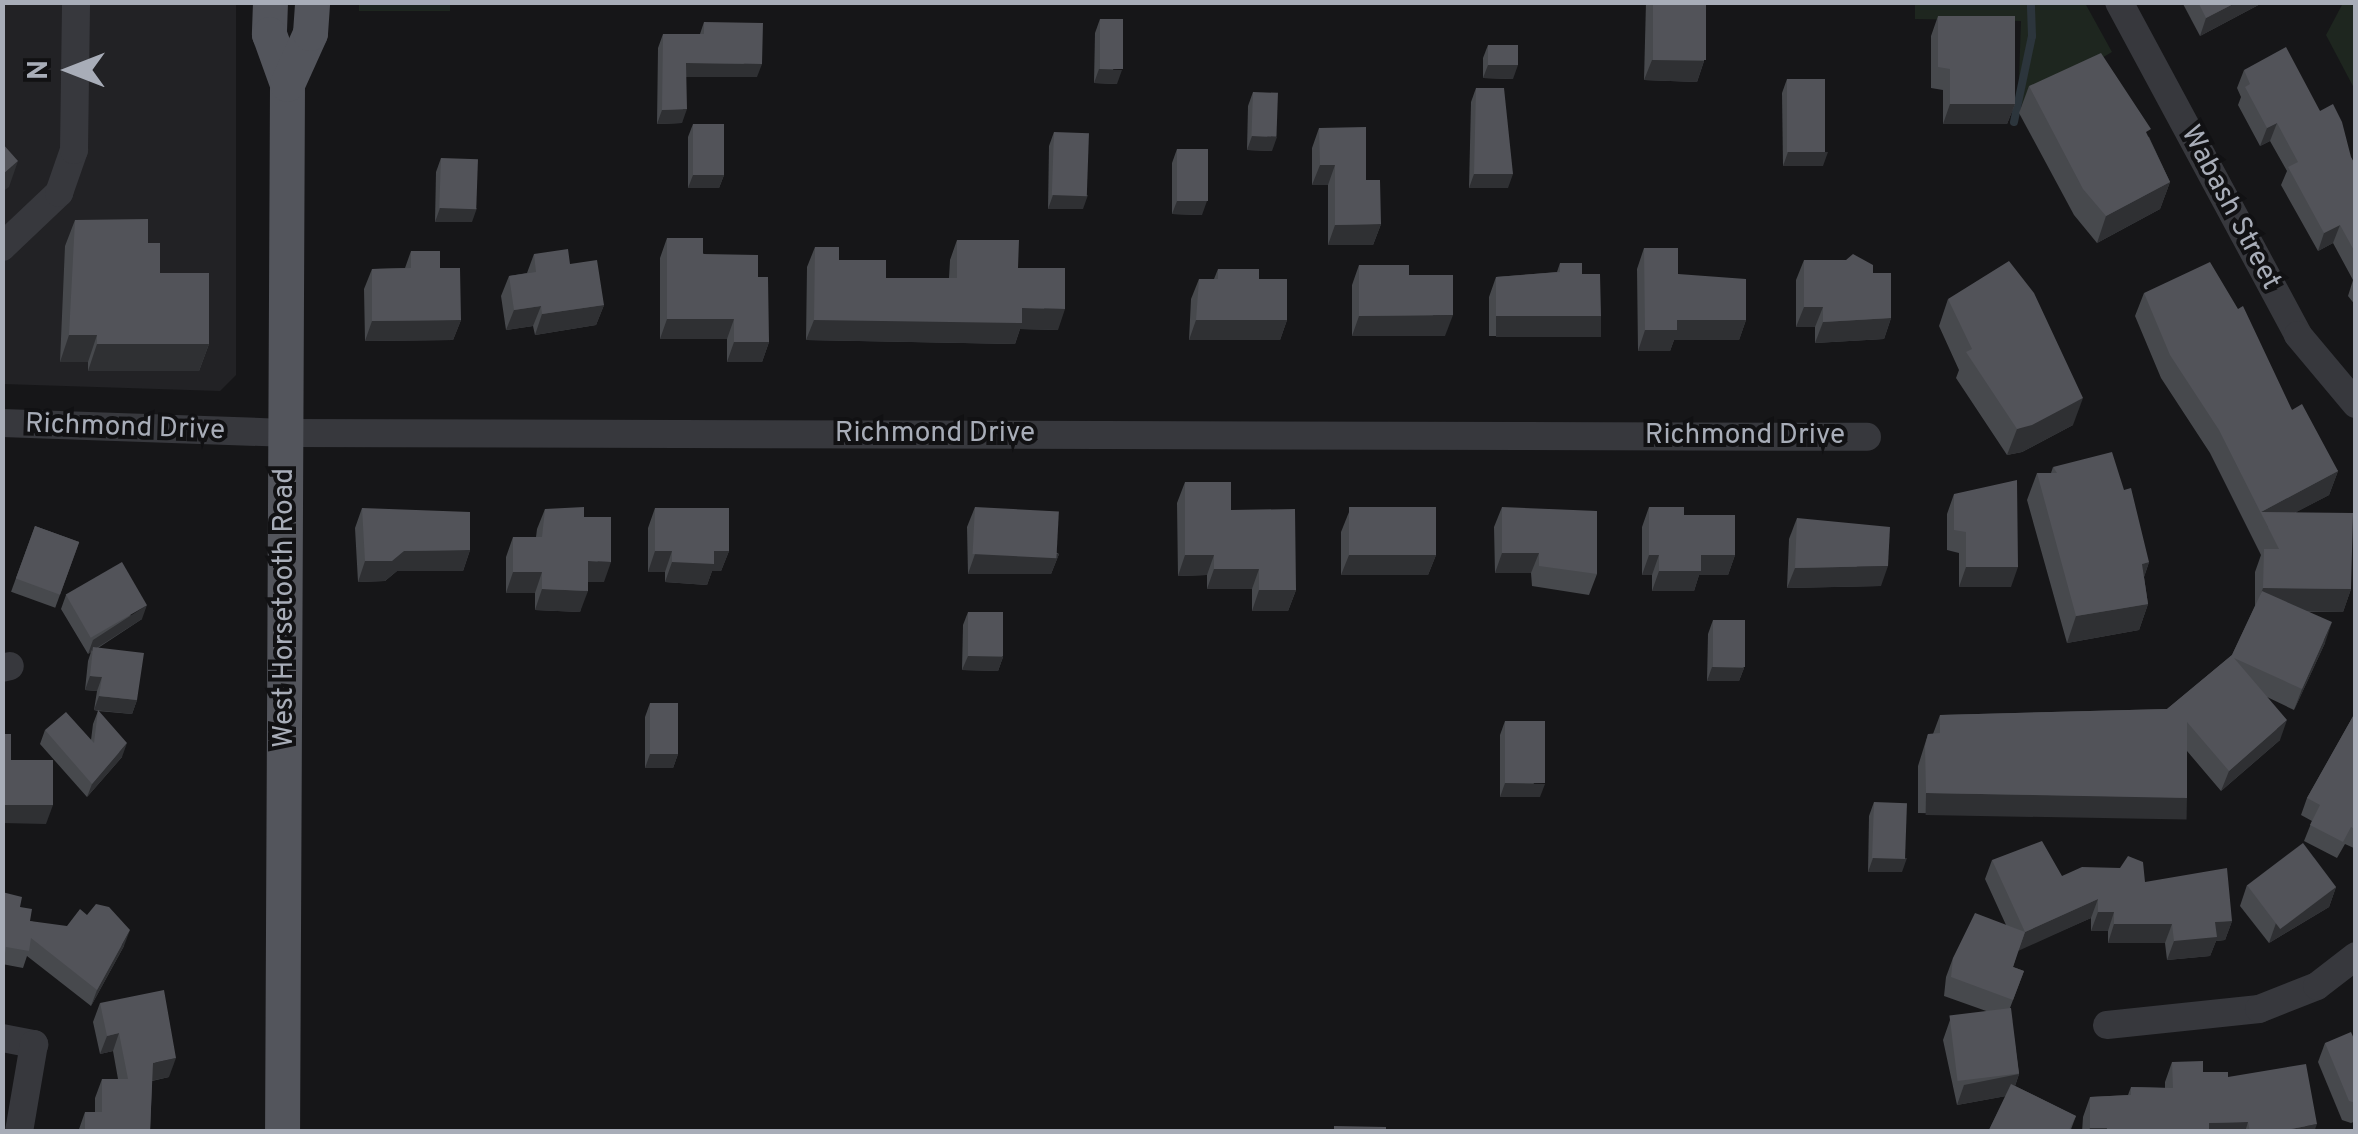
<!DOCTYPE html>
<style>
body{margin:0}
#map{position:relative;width:2358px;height:1134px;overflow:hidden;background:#161618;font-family:Overpass,sans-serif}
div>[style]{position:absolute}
.built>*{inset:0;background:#222225}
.green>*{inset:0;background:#1e261f;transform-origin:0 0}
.stream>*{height:8px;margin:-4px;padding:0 4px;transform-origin:4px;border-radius:4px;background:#2c353c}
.minor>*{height:28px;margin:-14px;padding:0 14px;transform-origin:14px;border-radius:14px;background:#37383d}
.major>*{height:35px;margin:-17.5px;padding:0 17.5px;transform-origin:17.5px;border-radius:17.5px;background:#53555c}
.wall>*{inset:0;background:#47494d;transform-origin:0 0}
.shaded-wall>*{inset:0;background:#2f3033;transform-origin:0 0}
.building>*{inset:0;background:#525359;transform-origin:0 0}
span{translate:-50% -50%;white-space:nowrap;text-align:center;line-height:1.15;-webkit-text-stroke:8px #111113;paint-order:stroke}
.street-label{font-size:28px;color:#a8adb8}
.frame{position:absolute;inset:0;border:5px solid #a8adb8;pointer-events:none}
.north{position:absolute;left:20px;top:20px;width:100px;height:100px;-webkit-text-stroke:8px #111113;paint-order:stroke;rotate:270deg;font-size:28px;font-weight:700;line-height:40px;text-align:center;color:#a8adb8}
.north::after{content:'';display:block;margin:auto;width:35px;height:45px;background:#a8adb8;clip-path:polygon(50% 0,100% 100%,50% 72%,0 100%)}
</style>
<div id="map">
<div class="built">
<i style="clip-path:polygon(2px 3px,236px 3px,236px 375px,220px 391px,3px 384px)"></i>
</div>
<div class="green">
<i style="left:359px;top:3px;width:91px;height:8px"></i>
<i style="clip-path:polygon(1915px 3px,2085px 3px,2112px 52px,2018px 107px,2021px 21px,1915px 19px)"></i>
<i style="clip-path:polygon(2343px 3px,2355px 6px,2355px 90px,2326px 35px)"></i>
</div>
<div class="stream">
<i style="left:2014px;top:122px;width:88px;rotate:-78.2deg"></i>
<i style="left:2032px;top:36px;width:34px;rotate:-92deg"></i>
</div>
<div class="minor">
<i style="left:2119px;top:2px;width:378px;rotate:61.7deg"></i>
<i style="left:2298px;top:335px;width:90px;rotate:50deg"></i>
<i style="left:2px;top:247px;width:79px;rotate:-43.5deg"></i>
<i style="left:59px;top:193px;width:46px;rotate:-70.8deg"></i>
<i style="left:74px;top:150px;width:148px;rotate:-89.2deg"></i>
<i style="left:2px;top:423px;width:283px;rotate:2deg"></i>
<i style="left:285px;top:433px;width:1582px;rotate:0.14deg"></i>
<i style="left:2px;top:668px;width:8px;rotate:-14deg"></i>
<i style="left:2107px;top:1025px;width:153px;rotate:-6deg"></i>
<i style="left:2259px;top:1009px;width:62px;rotate:-21.6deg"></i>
<i style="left:2317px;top:986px;width:49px;rotate:-37.6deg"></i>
<i style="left:2px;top:1038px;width:33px;rotate:11deg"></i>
<i style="left:34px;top:1044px;width:89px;rotate:99.7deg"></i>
</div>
<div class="major">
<i style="left:270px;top:2px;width:32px;rotate:92deg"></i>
<i style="left:269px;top:34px;width:53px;rotate:70.2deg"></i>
<i style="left:287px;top:84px;width:1048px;rotate:90.27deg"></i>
<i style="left:287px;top:84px;width:56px;rotate:-65.7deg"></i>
<i style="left:310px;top:33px;width:31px;rotate:-86deg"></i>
</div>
<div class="wall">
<i style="clip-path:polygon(1646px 2px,1706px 2px,1704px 61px,1697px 82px,1644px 80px)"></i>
<i style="clip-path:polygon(2182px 2px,2264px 2px,2200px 36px)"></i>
<i style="clip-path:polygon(1938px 16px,2015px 104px,2007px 124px,1943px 124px,1943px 90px,1931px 88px,1931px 36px)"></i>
<i style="clip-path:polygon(1100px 19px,1117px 84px,1094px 83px,1095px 33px)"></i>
<i style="clip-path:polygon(704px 22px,757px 77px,686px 77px,682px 123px,657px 124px,658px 48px,663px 34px,700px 34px)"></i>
<i style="clip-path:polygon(1488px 45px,1513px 79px,1483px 78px,1483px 58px)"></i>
<i style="clip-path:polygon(2244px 70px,2320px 111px,2356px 166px,2356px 306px,2348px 296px,2353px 280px,2333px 243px,2318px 251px,2281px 185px,2287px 171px,2270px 141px,2260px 146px,2238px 105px,2241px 97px,2237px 88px)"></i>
<i style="clip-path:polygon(1787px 79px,1823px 166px,1783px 166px,1782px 93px)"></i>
<i style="clip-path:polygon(2029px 86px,2149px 137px,2170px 182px,2160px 209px,2097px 243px,2074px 215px,2019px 113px)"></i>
<i style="clip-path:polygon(1476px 88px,1508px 188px,1469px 188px,1471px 102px)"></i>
<i style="clip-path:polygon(1253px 92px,1272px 151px,1247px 150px,1248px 106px)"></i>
<i style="clip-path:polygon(693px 124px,724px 175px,719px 188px,688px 188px,688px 137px)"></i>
<i style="clip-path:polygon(1319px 128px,1366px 180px,1381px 224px,1373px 245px,1328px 245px,1328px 185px,1312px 185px,1312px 148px)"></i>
<i style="clip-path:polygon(1054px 132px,1083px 209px,1048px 209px,1049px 146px)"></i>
<i style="clip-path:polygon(1177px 149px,1202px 215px,1172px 214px,1172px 163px)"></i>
<i style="clip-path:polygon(441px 158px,472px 222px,435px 222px,436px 172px)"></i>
<i style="clip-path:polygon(75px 220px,148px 243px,160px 273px,209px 344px,199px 371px,88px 371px,88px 362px,60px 362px,65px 246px)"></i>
<i style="clip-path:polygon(667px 238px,758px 277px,769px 342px,762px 362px,727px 362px,727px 339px,660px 339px,660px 258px)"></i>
<i style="clip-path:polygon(957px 240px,1018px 268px,1058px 330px,1020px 329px,1015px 344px,806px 340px,807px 267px,815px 247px,839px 260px,886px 278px,949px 278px,950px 260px)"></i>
<i style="clip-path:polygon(1644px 248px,1678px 274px,1746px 320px,1739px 340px,1674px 340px,1670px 351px,1638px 351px,1637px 269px)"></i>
<i style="clip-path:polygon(411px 251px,440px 268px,461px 320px,453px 340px,365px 341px,364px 289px,372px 269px,405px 268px)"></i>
<i style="clip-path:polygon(534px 254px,570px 264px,604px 305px,596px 325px,535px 335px,533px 326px,506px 330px,501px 296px,509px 276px,527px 273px)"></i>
<i style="clip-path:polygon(1804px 260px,1873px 273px,1891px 318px,1884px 339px,1815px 343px,1815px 327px,1796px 327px,1796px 280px)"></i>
<i style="clip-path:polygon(1560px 263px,1582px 274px,1593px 336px,1489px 336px,1489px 297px,1496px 277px,1557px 272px)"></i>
<i style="clip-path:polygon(1359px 265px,1409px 275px,1445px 336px,1352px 336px,1352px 285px)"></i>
<i style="clip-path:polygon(1218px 269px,1259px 279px,1287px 320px,1280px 340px,1189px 340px,1191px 299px,1199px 279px,1214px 279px)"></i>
<i style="clip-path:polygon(2144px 293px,2292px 410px,2338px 471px,2329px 495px,2296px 512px,2351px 589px,2343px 612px,2308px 612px,2325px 643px,2294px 710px,2267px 697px,2280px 740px,2221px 791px,2187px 751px,2179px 818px,1918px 813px,1918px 766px,1928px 734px,1933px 734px,1940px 715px,2167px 709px,2232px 655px,2255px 606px,2255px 572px,2261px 555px,2210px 453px,2161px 378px,2135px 316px)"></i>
<i style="clip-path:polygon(1948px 299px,2073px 425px,2022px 452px,2007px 455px,1956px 378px,1959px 370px,1939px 326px)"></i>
<i style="clip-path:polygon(2053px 467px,2149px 562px,2144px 577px,2148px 604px,2139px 630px,2067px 643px,2027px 500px,2037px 473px,2051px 473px)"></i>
<i style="clip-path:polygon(1185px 482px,1231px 510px,1296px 590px,1288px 611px,1252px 611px,1252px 589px,1207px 589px,1207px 575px,1178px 576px,1177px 503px)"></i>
<i style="clip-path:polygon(1954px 494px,2011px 587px,1959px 587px,1959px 553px,1947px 550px,1947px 514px)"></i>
<i style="clip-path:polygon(975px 507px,1059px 554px,1051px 574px,968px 574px,967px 527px)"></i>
<i style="clip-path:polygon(1502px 507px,1597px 574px,1589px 595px,1532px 586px,1531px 573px,1495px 573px,1494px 527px)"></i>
<i style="clip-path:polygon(1649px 507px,1684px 515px,1735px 555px,1728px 575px,1699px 575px,1694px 591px,1652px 591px,1652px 575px,1642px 575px,1642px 527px)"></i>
<i style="clip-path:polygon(362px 508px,470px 550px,463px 571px,397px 571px,385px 581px,358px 582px,355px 528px)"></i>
<i style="clip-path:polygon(655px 508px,729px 551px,721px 571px,712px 571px,707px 585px,665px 582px,665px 572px,648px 572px,648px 528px)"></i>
<i style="clip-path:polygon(545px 509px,584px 517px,604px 582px,588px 582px,580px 612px,535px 610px,535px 593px,506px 593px,506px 557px,513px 537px,536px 537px,537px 529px)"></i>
<i style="clip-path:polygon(1349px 512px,1436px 555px,1428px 575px,1341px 575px,1341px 532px)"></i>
<i style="clip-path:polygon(1797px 518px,1881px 586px,1787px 588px,1789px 539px)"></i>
<i style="left:35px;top:526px;width:47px;height:70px;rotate:20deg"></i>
<i style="clip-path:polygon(66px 595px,142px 619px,98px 648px,137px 700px,132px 714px,98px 711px,122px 757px,87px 797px,40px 744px,45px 730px,91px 740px,93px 724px,98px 711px,94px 710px,97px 691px,85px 690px,88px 661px,91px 652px,88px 654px,61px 609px)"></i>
<i style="clip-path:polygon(968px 612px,1003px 657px,998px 671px,962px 670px,963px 625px)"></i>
<i style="clip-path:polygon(1713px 620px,1744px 668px,1739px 681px,1707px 681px,1708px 634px)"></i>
<i style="clip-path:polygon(650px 703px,678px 754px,673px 768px,645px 768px,645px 717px)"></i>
<i style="clip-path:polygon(2356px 711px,2356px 849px,2345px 844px,2337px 858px,2304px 841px,2312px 821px,2301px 815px,2307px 798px)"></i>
<i style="clip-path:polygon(1505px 721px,1540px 797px,1500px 797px,1500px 735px)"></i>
<i style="clip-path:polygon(1874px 802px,1902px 872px,1868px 872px,1869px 816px)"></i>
<i style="clip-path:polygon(1992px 860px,2062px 876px,2145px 882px,2232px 921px,2225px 940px,2216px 941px,2210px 956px,2167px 960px,2165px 943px,2108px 943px,2108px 931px,2091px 931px,2091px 918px,2018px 950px,2013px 967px,2024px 971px,2010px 1008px,2019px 1074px,2015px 1086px,2076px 1116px,2070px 1132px,1988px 1132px,2006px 1096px,1957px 1105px,1943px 1040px,1950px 1020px,1989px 1012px,1944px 996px,1946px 977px,1953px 958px,2006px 925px,1985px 879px)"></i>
<i style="clip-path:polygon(2247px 885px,2336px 887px,2329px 907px,2269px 943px,2240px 906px)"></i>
<i style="clip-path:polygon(2px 892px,20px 907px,30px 921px,124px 946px,91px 1006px,27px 956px,23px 968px,2px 964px)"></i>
<i style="clip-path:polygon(100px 1003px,169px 1077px,152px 1081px,150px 1132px,78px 1132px,85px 1112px,95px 1112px,95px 1098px,102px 1079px,118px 1079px,113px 1051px,100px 1054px,93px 1022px)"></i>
<i style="clip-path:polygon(2356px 1038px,2356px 1121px,2351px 1123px,2342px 1120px,2318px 1062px,2325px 1043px)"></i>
<i style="clip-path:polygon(2172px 1062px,2203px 1072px,2228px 1077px,2314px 1132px,2082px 1132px,2083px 1117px,2090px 1097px,2128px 1095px,2131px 1087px,2165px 1088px,2165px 1082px)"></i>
</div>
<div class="shaded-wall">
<i style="clip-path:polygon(2237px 2px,2264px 2px,2200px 36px,2206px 18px)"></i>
<i style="clip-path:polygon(1652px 60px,1704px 61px,1697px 82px,1644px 80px)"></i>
<i style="clip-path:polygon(686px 63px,762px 64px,757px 77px,681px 77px)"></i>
<i style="clip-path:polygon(1488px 65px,1518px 65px,1513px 79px,1483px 78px)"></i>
<i style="clip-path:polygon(1099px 69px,1122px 70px,1117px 84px,1094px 83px)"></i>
<i style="clip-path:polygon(1950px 104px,2015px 104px,2007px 124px,1943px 124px)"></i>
<i style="clip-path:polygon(687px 109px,682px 123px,657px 124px,662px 110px)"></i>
<i style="clip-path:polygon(2277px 123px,2270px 141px,2260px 146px,2267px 128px)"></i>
<i style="clip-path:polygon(1252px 136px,1277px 137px,1272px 151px,1247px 150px)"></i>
<i style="clip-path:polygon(1788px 152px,1828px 152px,1823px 166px,1783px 166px)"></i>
<i style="clip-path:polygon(18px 161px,9px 187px,2px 192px,2px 175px)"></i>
<i style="clip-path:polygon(1320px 165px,1335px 165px,1328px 185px,1312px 185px)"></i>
<i style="clip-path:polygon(1474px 174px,1513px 174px,1508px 188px,1469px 188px)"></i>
<i style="clip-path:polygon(693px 175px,724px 175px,719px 188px,688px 188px)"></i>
<i style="clip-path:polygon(2170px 182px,2160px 209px,2097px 243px,2106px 216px)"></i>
<i style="clip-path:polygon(1053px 195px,1088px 195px,1083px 209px,1048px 209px)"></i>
<i style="clip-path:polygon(1177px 201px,1207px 201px,1202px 215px,1172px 214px)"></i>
<i style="clip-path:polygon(440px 208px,477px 208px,472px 222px,435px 222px)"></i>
<i style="clip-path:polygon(1381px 224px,1373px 245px,1328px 245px,1335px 225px)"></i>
<i style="clip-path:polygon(2340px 225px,2333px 243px,2318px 251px,2324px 233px)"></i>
<i style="clip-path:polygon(604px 305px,596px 325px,535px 335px,542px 314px)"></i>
<i style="clip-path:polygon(541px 306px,533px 326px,506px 330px,514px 310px)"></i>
<i style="clip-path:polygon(1804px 307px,1823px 307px,1815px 327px,1796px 327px)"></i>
<i style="clip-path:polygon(1022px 308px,1065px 309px,1058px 330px,1020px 329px,1015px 344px,806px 340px,814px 320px)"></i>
<i style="clip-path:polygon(1453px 315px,1445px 336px,1352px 336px,1359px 316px)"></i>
<i style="left:1496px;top:316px;width:105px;height:21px"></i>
<i style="clip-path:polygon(1891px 318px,1884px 339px,1815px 343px,1823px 322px)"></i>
<i style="clip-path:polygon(667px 319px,734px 319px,727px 339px,660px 339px)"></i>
<i style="clip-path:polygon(461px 320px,453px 340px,365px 341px,372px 321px)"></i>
<i style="clip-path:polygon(1196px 320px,1287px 320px,1280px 340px,1189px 340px)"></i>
<i style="clip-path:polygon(1677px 320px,1746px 320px,1739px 340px,1674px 340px,1670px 351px,1638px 351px,1645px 330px)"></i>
<i style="clip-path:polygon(69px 335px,97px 335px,88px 362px,60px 362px)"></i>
<i style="clip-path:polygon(734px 342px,769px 342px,762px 362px,727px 362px)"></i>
<i style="clip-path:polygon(97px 344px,209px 344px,199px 371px,88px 371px)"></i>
<i style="clip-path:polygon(2083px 398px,2073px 425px,2022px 452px,2007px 455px,2017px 429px)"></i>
<i style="clip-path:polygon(2338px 471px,2329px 495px,2268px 527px,2261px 512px)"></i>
<i style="clip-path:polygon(470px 550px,463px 571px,397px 571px,385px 581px,358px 582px,365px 561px,404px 551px)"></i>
<i style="clip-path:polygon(655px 551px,672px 551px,665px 572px,648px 572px)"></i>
<i style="clip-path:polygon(714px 551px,729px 551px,721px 571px,712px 571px,707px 585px,665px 582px,672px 562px)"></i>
<i style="clip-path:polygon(1502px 553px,1539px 553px,1531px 573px,1495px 573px)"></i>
<i style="clip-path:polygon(975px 554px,1059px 554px,1051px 574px,968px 574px)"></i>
<i style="clip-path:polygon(1185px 555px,1214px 555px,1207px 575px,1178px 576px)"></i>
<i style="clip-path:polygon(1349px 555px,1436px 555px,1428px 575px,1341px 575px)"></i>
<i style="clip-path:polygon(1649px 555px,1659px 555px,1652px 575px,1642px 575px)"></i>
<i style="clip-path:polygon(1701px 555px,1735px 555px,1728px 575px,1699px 575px,1694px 591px,1652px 591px,1659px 571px)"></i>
<i style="clip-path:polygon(588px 561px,611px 562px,604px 582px,580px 582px)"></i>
<i style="clip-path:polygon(2149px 562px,2140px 589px,2142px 564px)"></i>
<i style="clip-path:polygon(1888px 566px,1881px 586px,1787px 588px,1795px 568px)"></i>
<i style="clip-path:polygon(1966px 567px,2018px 567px,2011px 587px,1959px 587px)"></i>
<i style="clip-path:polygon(1214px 569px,1259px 569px,1252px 589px,1207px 589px)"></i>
<i style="clip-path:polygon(513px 572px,542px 572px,535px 593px,506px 593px)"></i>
<i style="clip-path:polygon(2263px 588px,2351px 589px,2343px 612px,2255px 611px)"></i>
<i style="clip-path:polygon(542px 589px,588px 591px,580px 612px,535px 610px)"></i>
<i style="clip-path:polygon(1259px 590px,1296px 590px,1288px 611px,1252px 611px)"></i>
<i style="clip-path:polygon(2148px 604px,2139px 630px,2067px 643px,2076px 616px)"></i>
<i style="clip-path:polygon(147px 605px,142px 619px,92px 651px,93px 647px,91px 652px,88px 654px,93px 640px)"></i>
<i style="clip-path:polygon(2332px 622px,2325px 643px,2294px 710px,2302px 689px)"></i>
<i style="clip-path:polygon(968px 656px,1003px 657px,998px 671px,962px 670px)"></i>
<i style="clip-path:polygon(1712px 667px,1744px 668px,1739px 681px,1707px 681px)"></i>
<i style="clip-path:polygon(90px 676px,102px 677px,97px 691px,85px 690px)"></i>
<i style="clip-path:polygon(99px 696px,137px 700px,132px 714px,94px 710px)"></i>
<i style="clip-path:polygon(2287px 720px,2280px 740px,2221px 791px,2229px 771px)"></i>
<i style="clip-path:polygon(127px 743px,122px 757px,87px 797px,92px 784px)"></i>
<i style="clip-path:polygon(650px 754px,678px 754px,673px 768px,645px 768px)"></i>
<i style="clip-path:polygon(1505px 783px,1545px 784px,1540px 797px,1500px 797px)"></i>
<i style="left:1926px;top:793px;width:261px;height:22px;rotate:1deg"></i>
<i style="clip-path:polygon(2px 805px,53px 805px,46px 824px,2px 823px)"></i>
<i style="clip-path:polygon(1873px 858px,1907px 858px,1902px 872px,1868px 872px)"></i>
<i style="clip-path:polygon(2336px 887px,2329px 907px,2269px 943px,2276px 923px)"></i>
<i style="clip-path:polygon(2098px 899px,2091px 918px,2018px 951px,2025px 932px)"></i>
<i style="clip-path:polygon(2098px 912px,2114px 912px,2108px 931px,2091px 931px)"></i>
<i style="clip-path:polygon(2232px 921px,2225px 940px,2216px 941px,2210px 956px,2167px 960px,2174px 941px,2215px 922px)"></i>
<i style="clip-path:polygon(2114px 924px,2172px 924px,2165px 943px,2108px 943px)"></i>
<i style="clip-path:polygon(130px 930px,124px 946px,91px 1006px,97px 990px)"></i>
<i style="clip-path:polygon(119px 1033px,113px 1051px,100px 1054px,107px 1036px)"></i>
<i style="clip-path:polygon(176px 1058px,169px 1077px,146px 1082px,153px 1063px)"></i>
<i style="clip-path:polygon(2019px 1074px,2012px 1095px,1957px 1105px,1964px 1085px)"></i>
<i style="clip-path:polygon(2248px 1122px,2245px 1132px,2206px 1132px,2209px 1123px)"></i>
<i style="clip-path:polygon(2317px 1124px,2314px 1132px,2276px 1132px)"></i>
<i style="clip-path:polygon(2090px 1128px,2107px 1128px,2106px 1132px,2088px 1132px)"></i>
</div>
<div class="building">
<i style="left:1653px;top:2px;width:53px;height:58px"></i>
<i style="clip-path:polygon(2198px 2px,2237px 2px,2206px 18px)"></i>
<i style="clip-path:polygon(1938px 16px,2015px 16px,2015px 104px,1950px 104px,1950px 69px,1938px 67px)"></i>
<i style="left:1100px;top:19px;width:23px;height:50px"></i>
<i style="clip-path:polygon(704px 22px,763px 23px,762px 64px,686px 63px,687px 109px,662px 110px,663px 34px,704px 34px)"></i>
<i style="left:1488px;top:45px;width:30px;height:20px"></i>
<i style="clip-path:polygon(2286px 47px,2320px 111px,2333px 104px,2342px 122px,2351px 157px,2356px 166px,2356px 254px,2340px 225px,2324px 233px,2288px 167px,2298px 162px,2277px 123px,2267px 128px,2245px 87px,2250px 84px,2244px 70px)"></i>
<i style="clip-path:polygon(2101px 53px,2151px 129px,2146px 132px,2170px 182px,2106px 216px,2083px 189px,2029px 86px)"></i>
<i style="left:1787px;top:79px;width:38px;height:73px"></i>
<i style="clip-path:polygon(1476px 88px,1504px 88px,1513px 174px,1474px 174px)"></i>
<i style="left:1253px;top:92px;width:25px;height:44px;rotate:2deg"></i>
<i style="left:693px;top:124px;width:31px;height:51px"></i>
<i style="clip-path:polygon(1366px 127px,1366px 180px,1380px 180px,1381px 224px,1335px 225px,1335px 165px,1320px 165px,1319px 128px)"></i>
<i style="left:1054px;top:132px;width:35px;height:63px;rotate:2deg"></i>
<i style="clip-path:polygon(2px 143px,18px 161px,2px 175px)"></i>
<i style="left:1177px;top:149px;width:31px;height:52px"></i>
<i style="left:441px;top:158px;width:37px;height:50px;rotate:2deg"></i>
<i style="clip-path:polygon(148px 219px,148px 243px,160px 243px,160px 273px,209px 273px,209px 344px,97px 344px,97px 335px,69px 335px,75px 220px)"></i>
<i style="clip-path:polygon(667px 238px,703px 238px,703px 254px,758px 255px,758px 277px,768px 277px,769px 342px,734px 342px,734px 319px,667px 319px)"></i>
<i style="clip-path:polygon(957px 240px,1019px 240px,1018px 268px,1065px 268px,1065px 309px,1022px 308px,1022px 323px,814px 320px,815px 247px,839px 247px,839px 260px,886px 260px,886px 278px,957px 278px)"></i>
<i style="clip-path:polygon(1644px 248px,1678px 248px,1678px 274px,1746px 279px,1746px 320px,1677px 320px,1677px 330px,1645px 330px)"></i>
<i style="clip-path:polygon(568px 249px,570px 264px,597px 260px,604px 305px,542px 314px,541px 306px,514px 310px,509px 276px,536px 272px,534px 254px)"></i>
<i style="clip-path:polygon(411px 251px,440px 251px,440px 268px,460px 268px,461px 320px,372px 321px,372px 269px,411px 268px)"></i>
<i style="clip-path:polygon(1853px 254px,1873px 265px,1873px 273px,1891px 273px,1891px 318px,1823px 322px,1823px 307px,1804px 307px,1804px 260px,1846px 260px)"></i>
<i style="clip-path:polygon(2009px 261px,2034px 293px,2083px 398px,2032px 425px,2017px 429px,1966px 352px,1972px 349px,1948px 299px)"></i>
<i style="clip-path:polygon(2210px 262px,2238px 309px,2243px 306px,2292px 410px,2302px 404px,2338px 471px,2261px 512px,2353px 513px,2351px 589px,2263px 588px,2264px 549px,2279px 549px,2219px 430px,2170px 355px,2144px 293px)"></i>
<i style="clip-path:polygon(1560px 263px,1582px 263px,1582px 274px,1600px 274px,1601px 316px,1496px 316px,1496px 277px,1560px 272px)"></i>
<i style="clip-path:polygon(1359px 265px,1409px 265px,1409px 275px,1453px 275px,1453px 315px,1359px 316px)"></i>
<i style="clip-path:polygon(1218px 269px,1259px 269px,1259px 279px,1287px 279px,1287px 320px,1196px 320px,1199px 279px,1218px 279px)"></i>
<i style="clip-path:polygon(2112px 452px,2124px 490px,2131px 488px,2149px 562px,2142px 564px,2148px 604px,2076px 616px,2037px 473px,2057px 473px,2053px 467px)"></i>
<i style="clip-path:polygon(2017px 480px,2018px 567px,1966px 567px,1966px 532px,1954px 530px,1954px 494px)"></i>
<i style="clip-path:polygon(1185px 482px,1231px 482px,1231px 510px,1295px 509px,1296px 590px,1259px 590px,1259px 569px,1214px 569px,1214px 555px,1185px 555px)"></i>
<i style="clip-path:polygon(584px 507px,584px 517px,611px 517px,611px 562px,588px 561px,588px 591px,542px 589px,542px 572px,513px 572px,513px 537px,542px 537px,545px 509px)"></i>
<i style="left:975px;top:507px;width:84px;height:47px;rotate:3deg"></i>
<i style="left:1436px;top:507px;width:48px;height:87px;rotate:90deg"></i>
<i style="clip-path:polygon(1502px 507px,1597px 511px,1597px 574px,1539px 566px,1539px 553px,1502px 553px)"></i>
<i style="clip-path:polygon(1649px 507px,1684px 507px,1684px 515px,1735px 515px,1735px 555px,1701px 555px,1701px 571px,1659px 571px,1659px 555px,1649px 555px)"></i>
<i style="clip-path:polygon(362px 508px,470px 512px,470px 550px,404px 551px,392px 561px,365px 561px)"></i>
<i style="clip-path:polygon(655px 508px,729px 508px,729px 551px,714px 551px,714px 564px,672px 562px,672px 551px,655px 551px)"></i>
<i style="clip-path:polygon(1797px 518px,1890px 527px,1888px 566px,1795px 568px)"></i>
<i style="left:35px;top:526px;width:47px;height:56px;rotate:20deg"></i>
<i style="left:122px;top:562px;width:50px;height:65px;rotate:60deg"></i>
<i style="clip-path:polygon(2262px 591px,2332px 622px,2302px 689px,2234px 658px,2287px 720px,2229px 771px,2187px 722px,2187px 798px,1926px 793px,1925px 746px,1928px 734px,1940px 733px,1940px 715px,2167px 709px,2232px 655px)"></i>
<i style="left:968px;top:612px;width:35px;height:44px"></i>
<i style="left:1713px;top:620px;width:32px;height:47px"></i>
<i style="clip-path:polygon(93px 647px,144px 653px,137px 700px,99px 696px,102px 677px,90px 676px)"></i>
<i style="left:650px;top:703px;width:28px;height:51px"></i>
<i style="clip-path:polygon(98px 710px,127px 743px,92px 784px,45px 730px,66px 712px,94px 743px)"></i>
<i style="clip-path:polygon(2356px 711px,2356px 830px,2351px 827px,2343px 842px,2310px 825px,2320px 805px,2307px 798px)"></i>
<i style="left:1505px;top:721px;width:40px;height:62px"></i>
<i style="clip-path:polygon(2px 734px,11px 734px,11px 760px,53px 760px,53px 805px,2px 805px)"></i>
<i style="left:1874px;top:802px;width:33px;height:56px;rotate:2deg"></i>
<i style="clip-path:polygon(2042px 841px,2062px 876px,2082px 867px,2120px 868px,2128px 856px,2143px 862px,2145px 882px,2227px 868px,2232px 921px,2215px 922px,2217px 937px,2174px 941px,2172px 924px,2114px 924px,2114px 912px,2098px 912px,2098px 899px,2025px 932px,2013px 967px,2024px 971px,2013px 1000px,1951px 977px,1953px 958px,1975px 913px,2025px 932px,1992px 860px)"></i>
<i style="left:2303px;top:843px;width:55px;height:70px;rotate:53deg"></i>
<i style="clip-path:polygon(2px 892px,22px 897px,20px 907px,32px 909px,30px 921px,67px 926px,80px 909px,87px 915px,96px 904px,109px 907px,130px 930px,97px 990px,31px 938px,29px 951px,6px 947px,4px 960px,2px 960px)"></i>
<i style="clip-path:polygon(164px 990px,176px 1058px,153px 1063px,150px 1132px,85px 1132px,85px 1112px,102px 1112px,102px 1079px,128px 1079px,119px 1033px,107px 1036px,100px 1003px)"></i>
<i style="left:2011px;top:1008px;width:66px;height:62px;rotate:83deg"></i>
<i style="clip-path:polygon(2351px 1032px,2354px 1039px,2356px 1038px,2356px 1103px,2349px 1101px,2325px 1043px)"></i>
<i style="clip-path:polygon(2203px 1061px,2203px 1072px,2228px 1072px,2228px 1077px,2306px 1064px,2317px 1124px,2276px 1132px,2250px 1132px,2248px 1122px,2209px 1123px,2209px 1132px,2107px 1132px,2107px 1128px,2090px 1128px,2090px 1097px,2131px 1095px,2131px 1087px,2173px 1088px,2172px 1062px)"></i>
<i style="clip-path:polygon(2011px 1084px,2076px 1116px,2068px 1132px,1988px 1132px)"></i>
<i style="clip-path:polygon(1334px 1126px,1386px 1127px,1386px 1132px,1334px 1132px)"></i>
</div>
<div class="street-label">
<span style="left:2230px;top:208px;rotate:62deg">Wabash Street</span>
<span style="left:125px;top:428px;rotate:2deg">Richmond Drive</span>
<span style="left:935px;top:434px">Richmond Drive</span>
<span style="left:1745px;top:436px">Richmond Drive</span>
<span style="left:285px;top:608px;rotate:-90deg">West Horsetooth Road</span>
</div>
<div class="frame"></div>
<div class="north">N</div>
</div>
